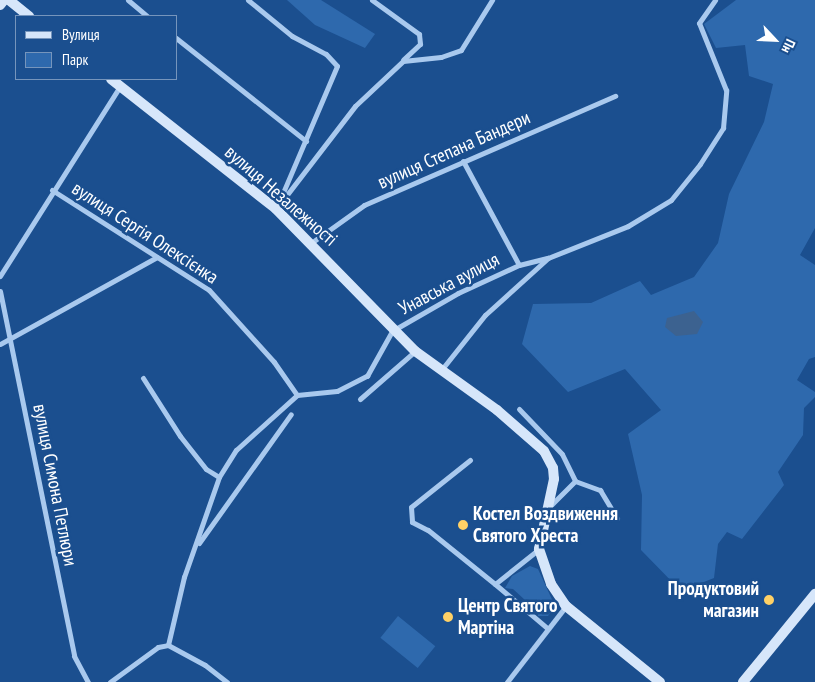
<!DOCTYPE html>
<meta charset="utf-8">
<style>
body{margin:0}
#map{position:relative;width:815px;height:682px;overflow:hidden;background:#1b4f8f;font-family:"PT Sans Narrow",sans-serif}
div>[style]{position:absolute}
.green>*{inset:0;background:#2e69ad;transform-origin:0 0}
.water>*{inset:0;background:#3c6290}
.street>*{height:5px;margin:-2.5px;padding:0 2.5px;transform-origin:2.5px;border-radius:2.5px;background:#a9c9ee}
.secondary>*{height:10px;margin:-5px;padding:0 5px;transform-origin:5px;border-radius:5px;background:#d6e6fa}
.dots>*{width:14px;height:14px;translate:-50% -50%;box-sizing:border-box;border:2px solid #1b4f8f;border-radius:50%}
span{translate:-50% -50%;white-space:nowrap;text-align:center;line-height:1.15;-webkit-text-stroke:5px #1b4f8f;paint-order:stroke}
.street-label{font-size:19px;color:#fff}
.poi-label{font-size:19px;color:#fff;font-weight:700}
.left{translate:0 -50%;text-align:left}
.right{translate:-100% -50%;text-align:right}
.legend{position:absolute;left:15px;top:15px;width:162px;height:65px;box-sizing:border-box;background:#1b4f8f;border:1px solid #7695bc;margin:0;padding:6px 9px;list-style:none;font-size:15px;color:#fff}
.legend li{display:flex;align-items:center;gap:10px;height:25px}
.legend b{width:25px;border:1px solid #7695bc}
.north{position:absolute;left:750px;top:15px;width:50px;height:50px;-webkit-text-stroke:4px #1b4f8f;paint-order:stroke;rotate:115deg;font-size:14px;font-weight:700;line-height:20px;text-align:center;color:#fff}
.north::after{content:'';display:block;margin:auto;width:18px;height:22px;background:#fff;clip-path:polygon(50% 0,100% 100%,50% 72%,0 100%)}
</style>
<div id="map">
<div class="green">
<i style="clip-path:polygon(287px 0,321px 0,375px 34px,365px 48px,315px 25px)"></i>
<i style="clip-path:polygon(736px 0,815px 0,815px 228px,800px 255px,815px 265px,815px 357px,809px 359px,797px 380px,815px 392px,815px 397px,804px 408px,803px 435px,778px 472px,784px 485px,742px 539px,727px 532px,718px 544px,714px 578px,681px 591px,641px 550px,642px 495px,628px 434px,661px 410px,625px 369px,568px 392px,522px 344px,533px 304px,591px 303px,640px 281px,651px 295px,694px 277px,718px 243px,729px 194px,764px 122px,773px 84px,749px 76px,745px 45px,716px 48px,704px 24px)"></i>
<i style="clip-path:polygon(530px 566px,538px 569px,555px 606px,548px 616px,538px 616px,538px 612px,513px 589px,505px 588px,512px 576px)"></i>
<i style="left:398px;top:616px;width:48px;height:28px;rotate:39deg"></i>
</div>
<div class="water">
<i style="clip-path:polygon(694px 311px,703px 322px,697px 334px,676px 336px,665px 327px,667px 318px)"></i>
</div>
<div class="street">
<i style="left:128px;top:0;width:25px;rotate:40deg"></i>
<i style="left:248px;top:0;width:57px;rotate:39.3deg"></i>
<i style="left:292px;top:36px;width:38px;rotate:28deg"></i>
<i style="left:326px;top:54px;width:16px;rotate:47deg"></i>
<i style="left:337px;top:66px;width:148px;rotate:113.1deg"></i>
<i style="left:372px;top:0;width:58px;rotate:35.9deg"></i>
<i style="left:419px;top:34px;width:10px;rotate:84deg"></i>
<i style="left:420px;top:44px;width:23px;rotate:137deg"></i>
<i style="left:176px;top:38px;width:166px;rotate:38.4deg"></i>
<i style="left:463px;top:161px;width:118px;rotate:61.7deg"></i>
<i style="left:52px;top:190px;width:186px;rotate:32.5deg"></i>
<i style="left:209px;top:290px;width:97px;rotate:47.9deg"></i>
<i style="left:274px;top:362px;width:40px;rotate:55.1deg"></i>
<i style="left:276px;top:209px;width:130px;rotate:-52.5deg"></i>
<i style="left:355px;top:106px;width:66px;rotate:-43.2deg"></i>
<i style="left:403px;top:61px;width:38px;rotate:-6deg"></i>
<i style="left:441px;top:57px;width:21px;rotate:-19deg"></i>
<i style="left:461px;top:50px;width:59px;rotate:-58.2deg"></i>
<i style="left:311px;top:243px;width:65px;rotate:-35.6deg"></i>
<i style="left:364px;top:205px;width:274px;rotate:-23.5deg"></i>
<i style="left:0;top:276px;width:225px;rotate:-57.7deg"></i>
<i style="left:0;top:291px;width:372px;rotate:78.5deg"></i>
<i style="left:74px;top:656px;width:30px;rotate:62deg"></i>
<i style="left:0;top:344px;width:179px;rotate:-29deg"></i>
<i style="left:442px;top:369px;width:69px;rotate:-51.5deg"></i>
<i style="left:485px;top:315px;width:85px;rotate:-42.1deg"></i>
<i style="left:548px;top:258px;width:86px;rotate:-21.8deg"></i>
<i style="left:628px;top:226px;width:50px;rotate:-31.2deg"></i>
<i style="left:671px;top:200px;width:46px;rotate:-51.1deg"></i>
<i style="left:700px;top:164px;width:43px;rotate:-57.4deg"></i>
<i style="left:723px;top:128px;width:38px;rotate:-85deg"></i>
<i style="left:726px;top:90px;width:72px;rotate:-111.9deg"></i>
<i style="left:699px;top:23px;width:28px;rotate:-55deg"></i>
<i style="left:143px;top:378px;width:69px;rotate:57.5deg"></i>
<i style="left:180px;top:436px;width:42px;rotate:51.8deg"></i>
<i style="left:206px;top:469px;width:15px;rotate:32deg"></i>
<i style="left:360px;top:399px;width:73px;rotate:-41.1deg"></i>
<i style="left:519px;top:409px;width:62px;rotate:46.3deg"></i>
<i style="left:562px;top:454px;width:30px;rotate:64deg"></i>
<i style="left:575px;top:481px;width:27px;rotate:20deg"></i>
<i style="left:600px;top:490px;width:33px;rotate:59deg"></i>
<i style="left:470px;top:460px;width:75px;rotate:141.5deg"></i>
<i style="left:411px;top:507px;width:15px;rotate:86deg"></i>
<i style="left:412px;top:522px;width:18px;rotate:27deg"></i>
<i style="left:428px;top:530px;width:86px;rotate:38.9deg"></i>
<i style="left:551px;top:505px;width:34px;rotate:-45deg"></i>
<i style="left:199px;top:543px;width:158px;rotate:-54.5deg"></i>
<i style="left:539px;top:549px;width:56px;rotate:141.5deg"></i>
<i style="left:495px;top:584px;width:68px;rotate:40.2deg"></i>
<i style="left:168px;top:645px;width:70px;rotate:-76.8deg"></i>
<i style="left:184px;top:577px;width:106px;rotate:-70.7deg"></i>
<i style="left:219px;top:477px;width:32px;rotate:-58deg"></i>
<i style="left:236px;top:450px;width:82px;rotate:-42deg"></i>
<i style="left:297px;top:395px;width:40px;rotate:-5.7deg"></i>
<i style="left:337px;top:391px;width:34px;rotate:-27deg"></i>
<i style="left:367px;top:376px;width:51px;rotate:-60.9deg"></i>
<i style="left:392px;top:331px;width:76px;rotate:-29.9deg"></i>
<i style="left:458px;top:293px;width:67px;rotate:-24.7deg"></i>
<i style="left:519px;top:265px;width:30px;rotate:-14deg"></i>
<i style="left:168px;top:645px;width:42px;rotate:28.4deg"></i>
<i style="left:205px;top:665px;width:28px;rotate:38deg"></i>
<i style="left:110px;top:682px;width:59px;rotate:-36.1deg"></i>
<i style="left:158px;top:647px;width:10px;rotate:-11deg"></i>
<i style="left:507px;top:682px;width:96px;rotate:-52.2deg"></i>
</div>
<div class="secondary">
<i style="left:9px;top:0;width:26px;rotate:39deg"></i>
<i style="left:0;top:5px;width:6px;rotate:-51deg"></i>
<i style="left:111px;top:79px;width:210px;rotate:38.2deg"></i>
<i style="left:276px;top:209px;width:199px;rotate:45.6deg"></i>
<i style="left:415px;top:351px;width:101px;rotate:35.7deg"></i>
<i style="left:497px;top:410px;width:62px;rotate:41.1deg"></i>
<i style="left:544px;top:451px;width:19px;rotate:62deg"></i>
<i style="left:553px;top:468px;width:11px;rotate:85deg"></i>
<i style="left:554px;top:479px;width:72px;rotate:102.1deg"></i>
<i style="left:539px;top:549px;width:37px;rotate:71deg"></i>
<i style="left:551px;top:584px;width:27px;rotate:56deg"></i>
<i style="left:566px;top:606px;width:121px;rotate:39deg"></i>
<i style="left:743px;top:682px;width:114px;rotate:-50.7deg"></i>
</div>
<div class="dots">
<i style="left:463px;top:525px;background:#ffd166"></i>
<i style="left:769px;top:600px;background:#ffd166"></i>
<i style="left:448px;top:617px;background:#ffd166"></i>
</div>
<div class="street-label">
<span style="left:454px;top:150px;rotate:-24deg">вулиця Степана Бандери</span>
<span style="left:281px;top:196px;rotate:41deg">вулиця Незалежності</span>
<span style="left:145px;top:233px;rotate:33deg">вулиця Сергія Олексієнка</span>
<span style="left:449px;top:284px;rotate:-28deg">Унавська вулиця</span>
<span style="left:55px;top:485px;rotate:79deg">вулиця Симона Петлюри</span>
</div>
<div class="poi-label">
<span class="left" style="left:473px;top:525px">Костел Воздвиження<br>Святого Хреста</span>
<span class="right" style="left:759px;top:600px">Продуктовий<br>магазин</span>
<span class="left" style="left:458px;top:617px">Центр Святого<br>Мартіна</span>
</div>
<ul class="legend">
<li><b style="height:6px;background:#d6e6fa"></b>Вулиця</li>
<li><b style="height:14px;background:#2e69ad"></b>Парк</li>
</ul>
<div class="north">Пн</div>
</div>
